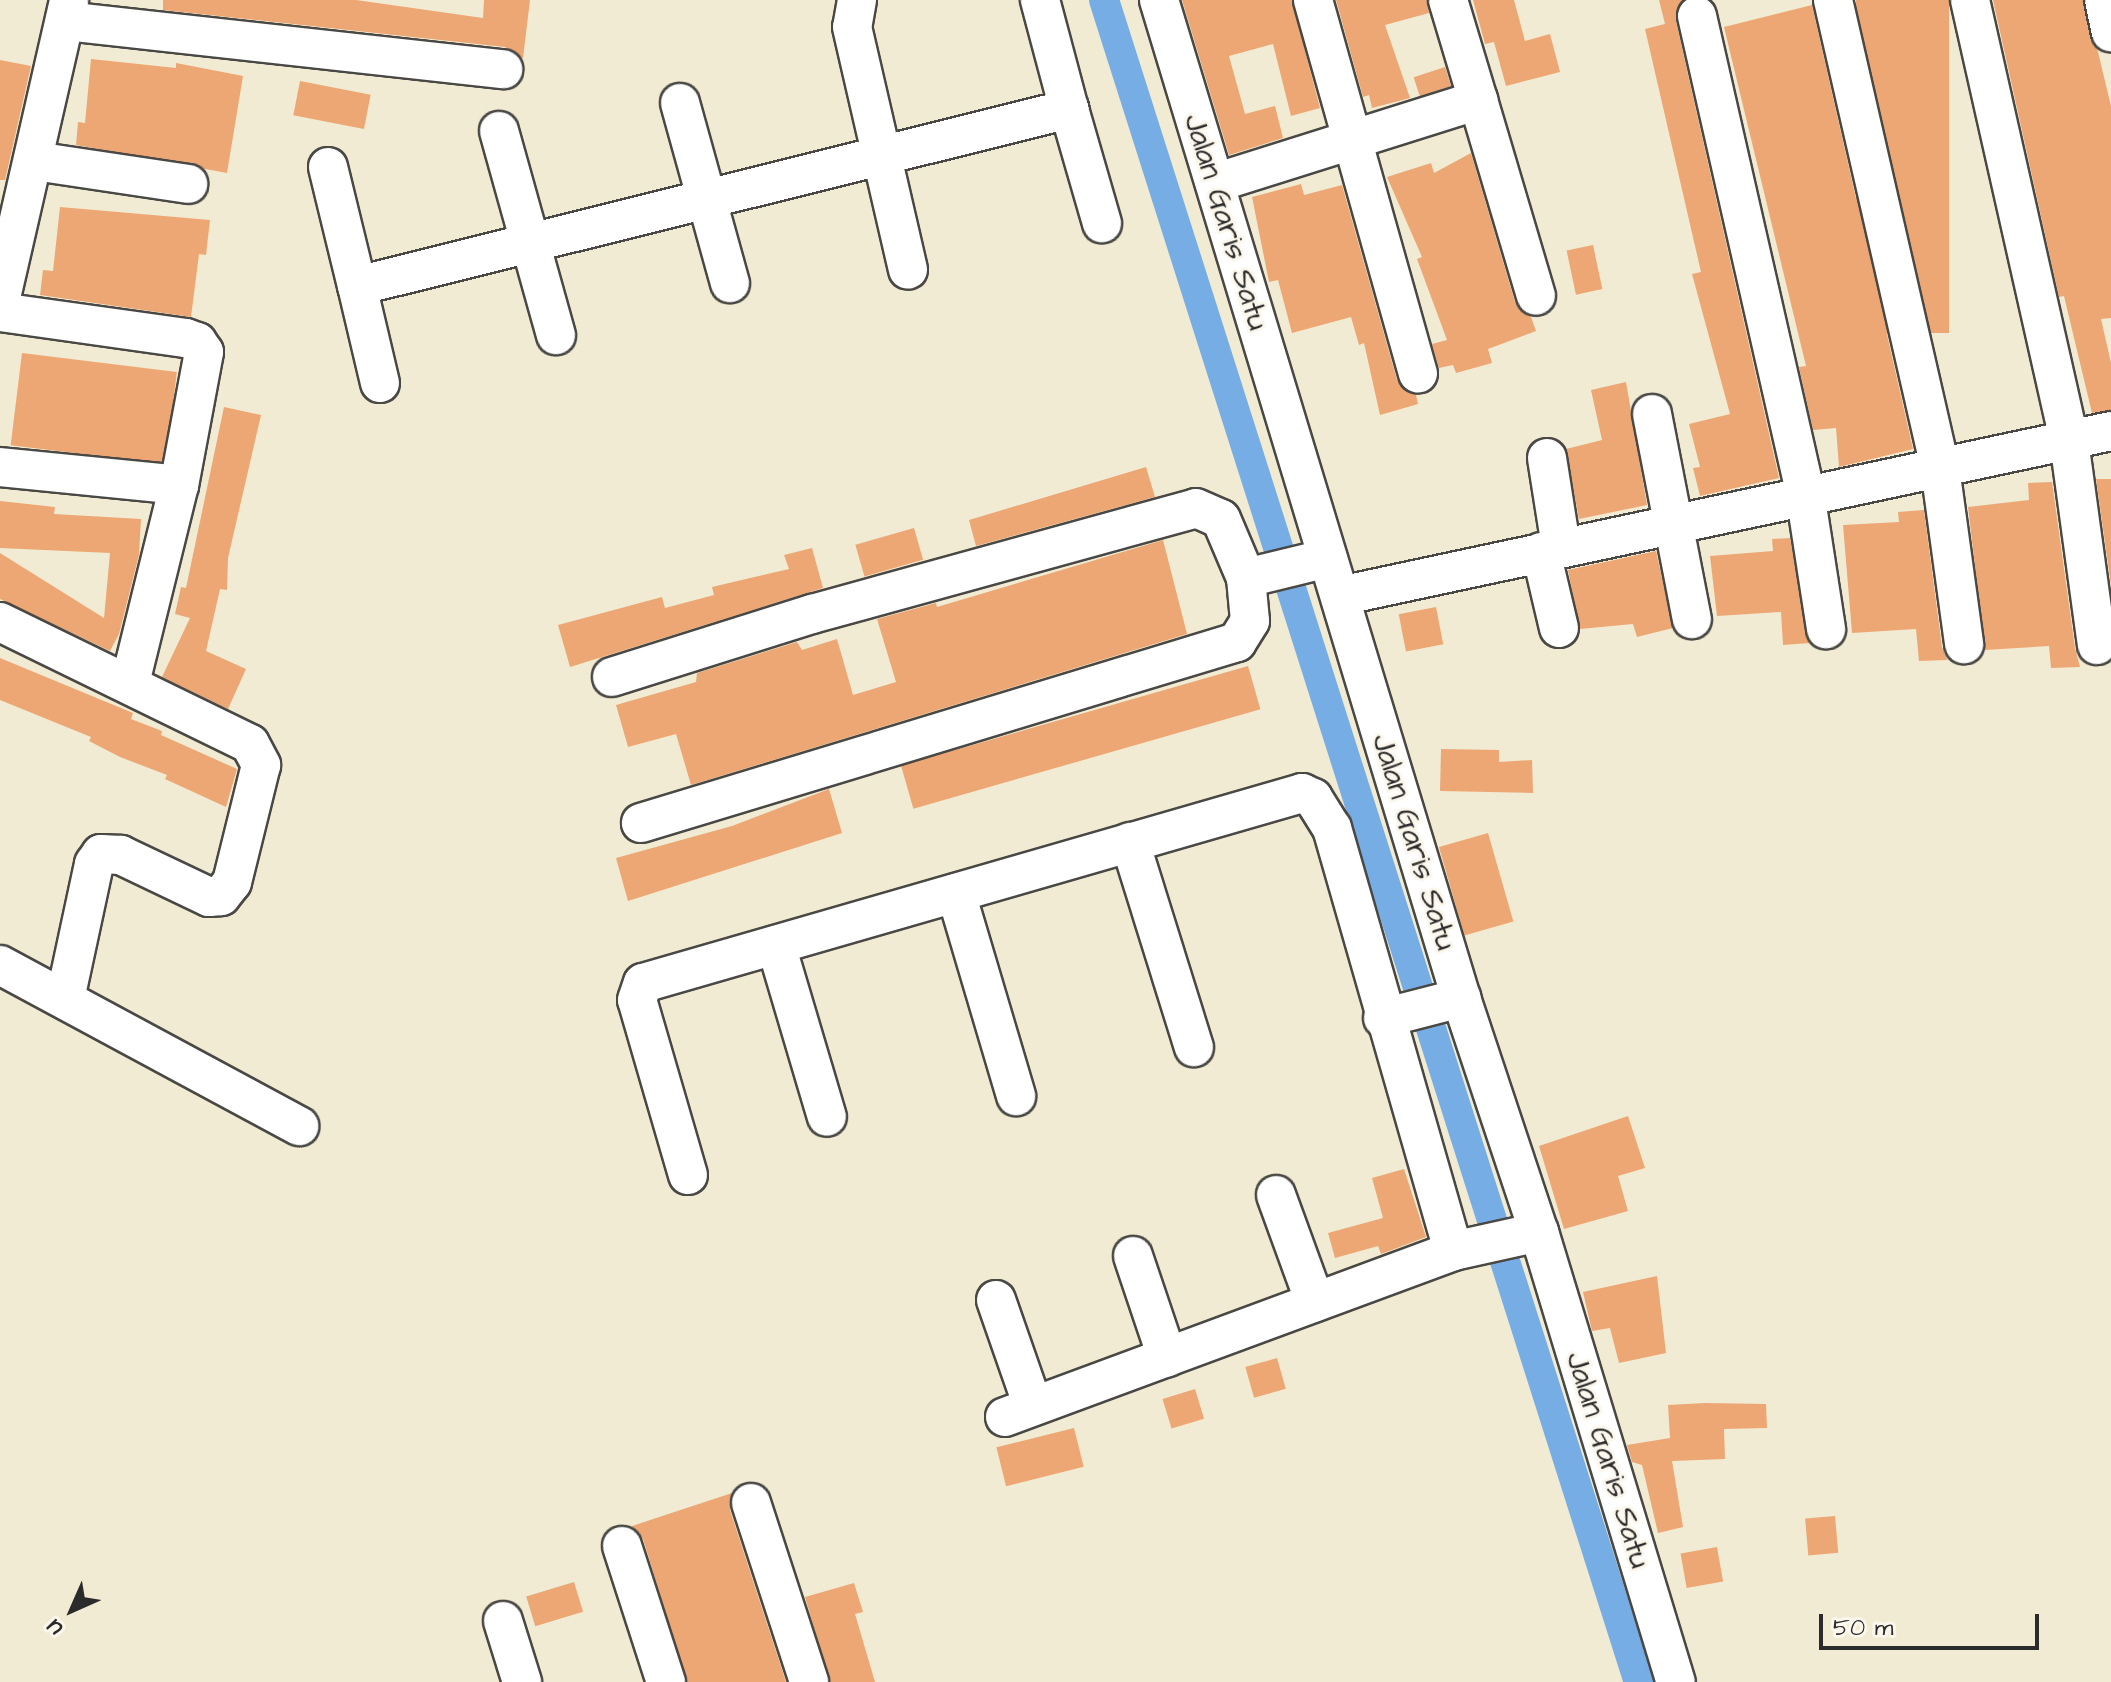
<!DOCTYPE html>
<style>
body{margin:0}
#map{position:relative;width:2111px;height:1682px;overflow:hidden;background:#f1ebd3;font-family:"Architects Daughter",sans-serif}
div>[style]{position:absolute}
.canal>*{height:30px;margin:-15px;padding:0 15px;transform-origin:15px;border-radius:15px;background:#77ade5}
.building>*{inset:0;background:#eda774;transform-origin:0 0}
.roads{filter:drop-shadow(2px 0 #494844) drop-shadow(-2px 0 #494844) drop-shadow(0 2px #494844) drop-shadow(0 -2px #494844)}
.minor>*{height:38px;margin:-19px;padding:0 19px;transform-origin:19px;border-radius:19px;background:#fff}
span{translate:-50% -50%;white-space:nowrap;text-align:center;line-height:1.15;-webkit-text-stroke:6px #fbf7ec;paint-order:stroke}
.street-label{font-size:30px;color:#2b2b2b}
.north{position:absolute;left:32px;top:1570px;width:80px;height:80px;-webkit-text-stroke:6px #fbf7ec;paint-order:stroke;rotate:225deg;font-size:22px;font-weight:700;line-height:32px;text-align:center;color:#2b2b2b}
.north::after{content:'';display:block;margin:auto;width:28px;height:36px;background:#2b2b2b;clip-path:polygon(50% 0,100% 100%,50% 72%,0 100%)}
.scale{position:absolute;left:1819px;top:1614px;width:220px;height:36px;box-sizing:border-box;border:4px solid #2b2b2b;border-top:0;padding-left:10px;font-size:24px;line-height:28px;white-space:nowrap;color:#2b2b2b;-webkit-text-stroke:6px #fbf7ec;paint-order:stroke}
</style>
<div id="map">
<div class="canal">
<i style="left:1104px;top:0;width:1765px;rotate:72.36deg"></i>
</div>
<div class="building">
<i style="clip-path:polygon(163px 0,356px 0,483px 18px,484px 0,530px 0,523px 58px,505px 47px,163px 10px)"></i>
<i style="clip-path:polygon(1182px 0,1292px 0,1320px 108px,1291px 116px,1273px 44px,1229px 56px,1245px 114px,1275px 106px,1283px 138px,1229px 155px)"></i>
<i style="clip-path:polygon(1336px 0,1427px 0,1429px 13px,1385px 25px,1410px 98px,1372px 108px,1369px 95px,1363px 97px)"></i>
<i style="clip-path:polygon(1473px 0,1514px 0,1525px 41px,1550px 34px,1560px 72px,1506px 86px,1494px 42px,1485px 44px)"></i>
<i style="clip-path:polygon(1659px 0,1682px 0,1676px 21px,1779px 478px,1700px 496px,1693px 468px,1700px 467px,1689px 424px,1730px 414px,1692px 274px,1701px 272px,1645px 29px,1665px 24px)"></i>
<i style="left:1856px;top:0;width:93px;height:333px"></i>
<i style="clip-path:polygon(1993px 0,2083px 0,2097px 48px,2111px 106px,2111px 318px,2101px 319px,2111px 363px,2111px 410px,2092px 413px,2064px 296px,2059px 297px)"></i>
<i style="clip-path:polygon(1812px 5px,1913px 449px,1839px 467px,1836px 428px,1813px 430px,1799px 367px,1806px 366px,1724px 27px)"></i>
<i style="clip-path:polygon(91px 59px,176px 68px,176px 63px,243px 76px,227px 173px,76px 145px,78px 122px,85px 123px)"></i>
<i style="clip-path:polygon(0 60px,31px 66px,5px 180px,0 180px)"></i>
<i style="left:1445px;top:67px;width:20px;height:33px;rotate:72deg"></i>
<i style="left:300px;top:81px;width:72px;height:35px;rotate:11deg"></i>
<i style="clip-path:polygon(1471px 153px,1515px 302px,1531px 317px,1536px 331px,1488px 349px,1492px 363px,1456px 373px,1453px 365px,1439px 368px,1432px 344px,1447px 340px,1417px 259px,1422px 257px,1387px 177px,1431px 163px,1434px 173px)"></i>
<i style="clip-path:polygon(1301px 184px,1304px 195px,1342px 185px,1397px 380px,1416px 395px,1418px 404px,1380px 415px,1364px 343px,1359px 345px,1351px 317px,1292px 333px,1278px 280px,1269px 282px,1252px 197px)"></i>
<i style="clip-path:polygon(60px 207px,210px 220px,206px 255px,199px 254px,191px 317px,40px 295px,43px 270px,53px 271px)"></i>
<i style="left:1593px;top:245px;width:45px;height:27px;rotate:78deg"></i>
<i style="left:22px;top:353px;width:156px;height:93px;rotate:7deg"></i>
<i style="clip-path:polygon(1626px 382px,1647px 505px,1579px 519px,1566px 449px,1602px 440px,1591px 390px)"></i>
<i style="clip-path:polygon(224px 407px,261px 415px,228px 558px,227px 590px,220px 589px,206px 651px,246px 669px,228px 709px,162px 677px,190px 618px,175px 614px,181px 587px,186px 588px)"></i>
<i style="clip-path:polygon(1146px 467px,1155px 497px,976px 546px,969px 520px)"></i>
<i style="clip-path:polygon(2096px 479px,2111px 479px,2111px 585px)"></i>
<i style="clip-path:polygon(2052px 482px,2075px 648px,2080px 667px,2051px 668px,2049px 646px,1985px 650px,1968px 507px,2029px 500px,2028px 483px)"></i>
<i style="clip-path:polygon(0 501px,55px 507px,54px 514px,141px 519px,139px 555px,119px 634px,110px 651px,0 599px,0 553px,104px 618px,110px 553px,0 548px)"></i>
<i style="clip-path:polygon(1924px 510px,1942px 647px,1947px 660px,1919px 661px,1916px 629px,1852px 633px,1843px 525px,1899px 522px,1898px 512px)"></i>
<i style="left:914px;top:528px;width:33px;height:61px;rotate:74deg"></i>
<i style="clip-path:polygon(1790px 538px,1810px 643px,1783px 645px,1781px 612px,1717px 616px,1710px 556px,1773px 551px,1772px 539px)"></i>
<i style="clip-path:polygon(1163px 540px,1187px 634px,691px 785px,676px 734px,628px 747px,616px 705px,696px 682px,697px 673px,797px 642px,802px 650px,837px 639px,853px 695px,896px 682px,877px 619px,936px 603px,937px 607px)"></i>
<i style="clip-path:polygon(812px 548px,823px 588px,570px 667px,558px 625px,662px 597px,665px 608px,714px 595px,712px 587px,789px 569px,784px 555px)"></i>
<i style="clip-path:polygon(1656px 551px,1673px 628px,1637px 637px,1633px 624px,1580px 629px,1568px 570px)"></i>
<i style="left:1436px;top:607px;width:38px;height:38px;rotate:79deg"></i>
<i style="clip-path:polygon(0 658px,133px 713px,131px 719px,162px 731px,161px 735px,237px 769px,226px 807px,165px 779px,167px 775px,120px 757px,89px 741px,91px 737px,0 700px)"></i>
<i style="left:1248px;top:666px;width:45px;height:361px;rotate:74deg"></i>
<i style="clip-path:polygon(1441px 749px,1499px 750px,1499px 762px,1532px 760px,1533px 793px,1440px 791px)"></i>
<i style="clip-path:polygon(829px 789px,842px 833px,628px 901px,616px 858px,732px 826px)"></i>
<i style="left:1488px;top:833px;width:92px;height:51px;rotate:74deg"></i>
<i style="clip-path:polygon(1628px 1116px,1645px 1168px,1618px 1176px,1628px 1211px,1564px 1229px,1539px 1146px)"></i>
<i style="clip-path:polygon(1404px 1169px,1426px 1237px,1381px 1254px,1378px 1246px,1335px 1258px,1328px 1233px,1383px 1218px,1372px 1178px)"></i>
<i style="clip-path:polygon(1657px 1276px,1666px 1353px,1619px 1363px,1610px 1328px,1592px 1331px,1583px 1292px)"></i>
<i style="left:1277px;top:1358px;width:32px;height:33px;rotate:74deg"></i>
<i style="left:1195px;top:1389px;width:31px;height:34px;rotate:73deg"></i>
<i style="clip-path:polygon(1705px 1403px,1766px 1404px,1767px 1428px,1724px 1429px,1725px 1459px,1672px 1461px,1683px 1527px,1658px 1533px,1642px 1465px,1632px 1462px,1627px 1445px,1670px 1438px,1668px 1405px)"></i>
<i style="left:1074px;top:1428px;width:40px;height:80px;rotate:76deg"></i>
<i style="clip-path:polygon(732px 1493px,730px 1510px,786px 1682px,687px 1682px,643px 1539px,632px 1526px)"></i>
<i style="left:1835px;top:1516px;width:37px;height:30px;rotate:85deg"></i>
<i style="left:1717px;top:1547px;width:35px;height:37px;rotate:80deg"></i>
<i style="left:574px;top:1582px;width:31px;height:50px;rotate:73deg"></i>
<i style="clip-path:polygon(854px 1583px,863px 1612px,855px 1614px,875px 1682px,830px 1682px,805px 1597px)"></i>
</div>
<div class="roads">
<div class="minor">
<i style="left:857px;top:0;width:27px;rotate:100deg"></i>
<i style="left:852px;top:27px;width:249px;rotate:77deg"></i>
<i style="left:1159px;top:0;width:1043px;rotate:73.16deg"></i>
<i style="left:1461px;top:998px;width:247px;rotate:71.6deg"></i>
<i style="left:1539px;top:1232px;width:470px;rotate:73.1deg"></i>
<i style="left:1313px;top:0;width:388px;rotate:74.3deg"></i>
<i style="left:1833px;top:0;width:480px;rotate:77.1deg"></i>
<i style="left:1940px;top:468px;width:178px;rotate:82.2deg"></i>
<i style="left:1970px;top:0;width:452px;rotate:77.3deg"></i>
<i style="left:2069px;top:441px;width:206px;rotate:82.2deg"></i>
<i style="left:2104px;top:0;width:33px;rotate:78deg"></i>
<i style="left:1697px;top:16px;width:489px;rotate:77.2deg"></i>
<i style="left:1805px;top:493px;width:138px;rotate:81.2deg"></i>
<i style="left:65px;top:21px;width:441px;rotate:6.3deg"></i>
<i style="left:1478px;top:100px;width:204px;rotate:73.5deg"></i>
<i style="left:680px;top:103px;width:187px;rotate:74.5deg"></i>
<i style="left:1069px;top:109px;width:119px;rotate:73.9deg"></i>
<i style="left:499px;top:131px;width:212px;rotate:74.4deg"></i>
<i style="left:35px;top:161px;width:155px;rotate:8.5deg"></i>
<i style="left:328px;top:167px;width:122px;rotate:76.3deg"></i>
<i style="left:1215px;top:183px;width:276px;rotate:-17.5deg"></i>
<i style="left:1478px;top:100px;width:104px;rotate:-106.7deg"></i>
<i style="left:0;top:302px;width:310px;rotate:-77.1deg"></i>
<i style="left:0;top:312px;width:188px;rotate:8deg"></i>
<i style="left:186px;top:338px;width:12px;rotate:20deg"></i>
<i style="left:197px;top:342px;width:12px;rotate:55deg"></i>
<i style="left:204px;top:352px;width:135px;rotate:100.6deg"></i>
<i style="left:179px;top:485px;width:204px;rotate:103.9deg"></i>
<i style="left:380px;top:383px;width:100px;rotate:-103.3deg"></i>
<i style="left:357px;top:286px;width:734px;rotate:-13.96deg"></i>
<i style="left:1069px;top:109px;width:113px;rotate:-104.9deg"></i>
<i style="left:1652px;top:414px;width:209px;rotate:79deg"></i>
<i style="left:1547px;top:458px;width:89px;rotate:81deg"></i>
<i style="left:0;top:467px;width:180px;rotate:5.7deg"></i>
<i style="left:1541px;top:552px;width:78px;rotate:76.7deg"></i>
<i style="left:1246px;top:578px;width:84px;rotate:-13.7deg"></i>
<i style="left:1340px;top:596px;width:788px;rotate:-12.08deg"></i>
<i style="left:0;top:622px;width:278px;rotate:26deg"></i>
<i style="left:250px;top:744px;width:24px;rotate:62deg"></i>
<i style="left:261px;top:765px;width:121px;rotate:103.9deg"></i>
<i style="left:232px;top:882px;width:18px;rotate:128deg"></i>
<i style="left:221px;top:896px;width:12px;rotate:175deg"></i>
<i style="left:209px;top:897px;width:98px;rotate:-154.5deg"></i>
<i style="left:121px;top:855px;width:20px;rotate:-177deg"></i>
<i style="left:101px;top:854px;width:12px;rotate:125deg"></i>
<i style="left:94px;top:864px;width:138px;rotate:102.1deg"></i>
<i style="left:612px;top:677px;width:210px;rotate:-17.5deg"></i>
<i style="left:812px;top:614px;width:398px;rotate:-15.4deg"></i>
<i style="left:1196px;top:508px;width:27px;rotate:24deg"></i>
<i style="left:1221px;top:519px;width:64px;rotate:67deg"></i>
<i style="left:1246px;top:578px;width:43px;rotate:84.7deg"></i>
<i style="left:1250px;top:621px;width:25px;rotate:122deg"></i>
<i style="left:1237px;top:642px;width:623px;rotate:163.11deg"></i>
<i style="left:1130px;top:842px;width:215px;rotate:72.7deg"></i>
<i style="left:956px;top:893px;width:212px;rotate:73.5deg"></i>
<i style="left:776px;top:945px;width:179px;rotate:73.5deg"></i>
<i style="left:0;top:965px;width:340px;rotate:28.3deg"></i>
<i style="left:1383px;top:1018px;width:81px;rotate:-14.4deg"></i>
<i style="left:688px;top:1175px;width:182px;rotate:-106.2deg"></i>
<i style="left:637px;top:1000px;width:18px;rotate:-71deg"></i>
<i style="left:643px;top:983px;width:686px;rotate:-16.08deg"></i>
<i style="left:1302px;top:793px;width:12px;rotate:24deg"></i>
<i style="left:1313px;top:798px;width:36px;rotate:58deg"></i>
<i style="left:1332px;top:828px;width:440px;rotate:74deg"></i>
<i style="left:1276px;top:1195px;width:114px;rotate:70deg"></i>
<i style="left:1133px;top:1256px;width:107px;rotate:71.4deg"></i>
<i style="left:996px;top:1300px;width:112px;rotate:70.8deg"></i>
<i style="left:1005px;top:1417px;width:478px;rotate:-20.3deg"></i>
<i style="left:1453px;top:1251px;width:88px;rotate:-12.5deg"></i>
<i style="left:751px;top:1503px;width:188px;rotate:72deg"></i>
<i style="left:622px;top:1546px;width:143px;rotate:72.1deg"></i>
<i style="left:503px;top:1621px;width:64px;rotate:72.7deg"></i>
</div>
</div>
<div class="street-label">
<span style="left:1226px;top:222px;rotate:73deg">Jalan Garis Satu</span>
<span style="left:1414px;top:842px;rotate:73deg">Jalan Garis Satu</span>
<span style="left:1608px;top:1460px;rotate:73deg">Jalan Garis Satu</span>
</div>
<div class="north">U</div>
<div class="scale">50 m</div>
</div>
